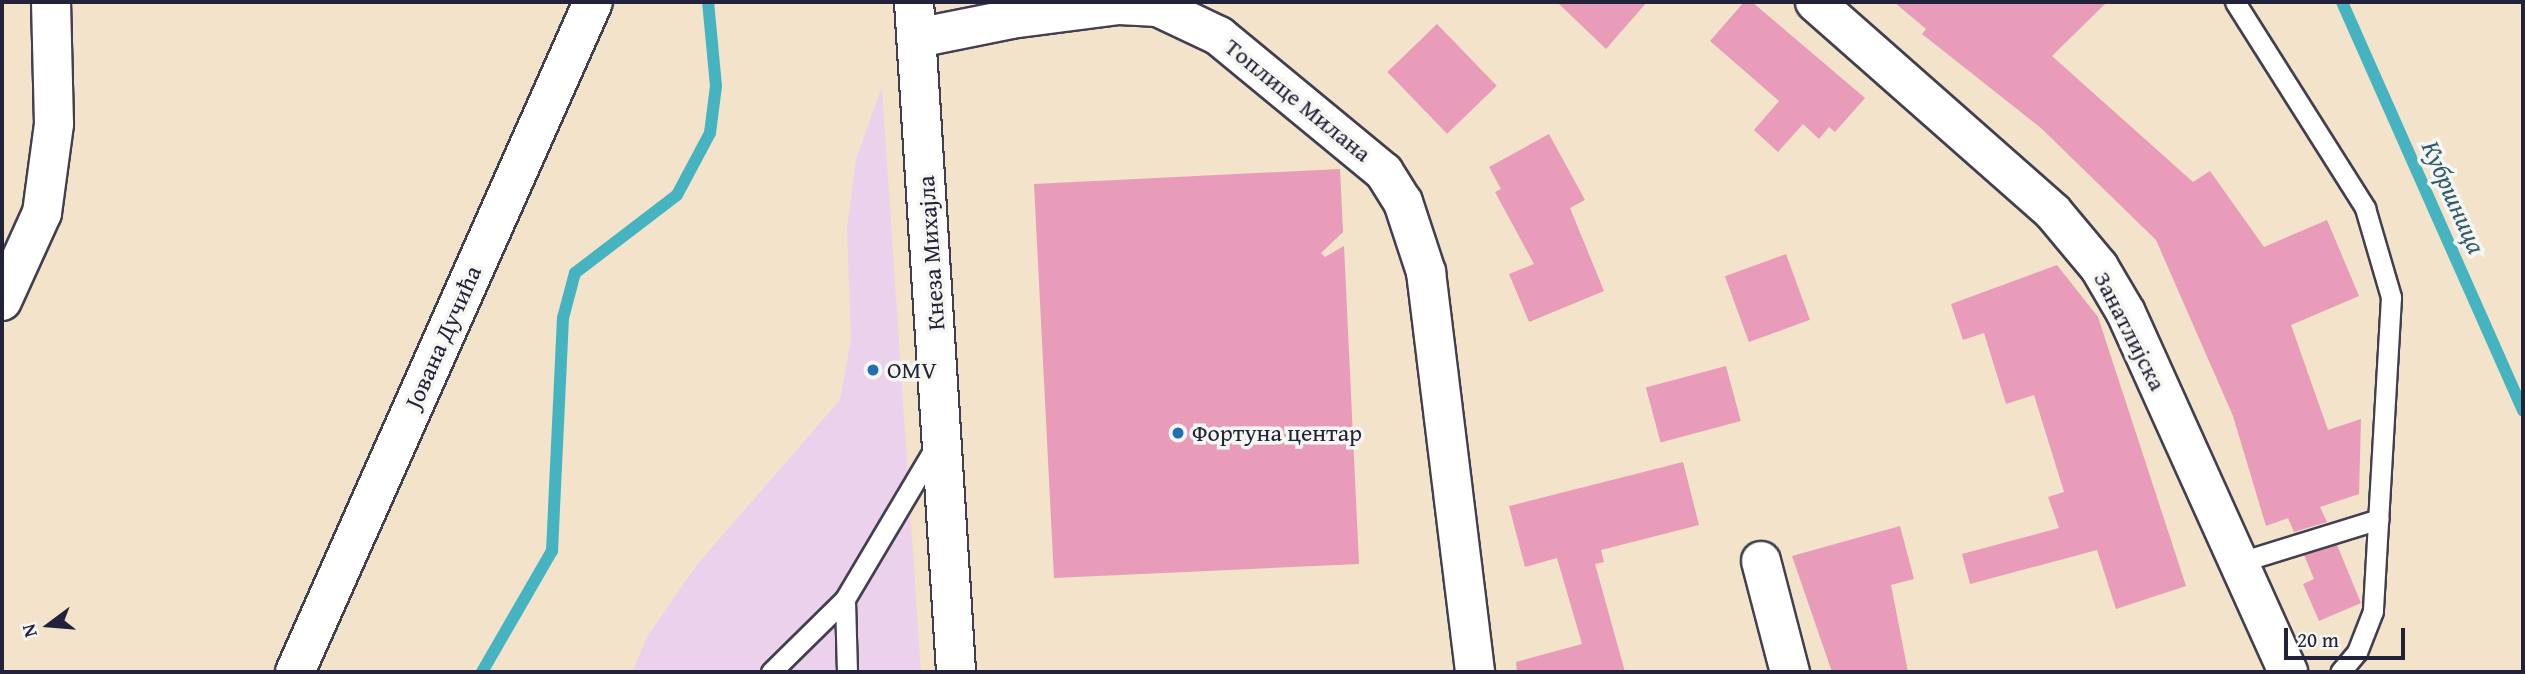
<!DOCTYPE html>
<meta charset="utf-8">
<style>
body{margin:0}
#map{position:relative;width:2525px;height:674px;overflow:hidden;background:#f2e3ca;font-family:"Gentium Book Plus",serif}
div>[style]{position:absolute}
.built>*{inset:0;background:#ebd1eb}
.stream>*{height:12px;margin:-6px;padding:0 6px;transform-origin:6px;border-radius:6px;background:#46b4c0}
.building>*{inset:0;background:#e99bba;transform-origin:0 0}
.roads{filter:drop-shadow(2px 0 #413f50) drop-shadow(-2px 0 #413f50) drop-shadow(0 2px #413f50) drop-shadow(0 -2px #413f50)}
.service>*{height:19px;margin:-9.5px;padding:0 9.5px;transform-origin:9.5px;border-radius:9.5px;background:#fff}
.minor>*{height:38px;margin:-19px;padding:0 19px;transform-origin:19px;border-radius:19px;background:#fff}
.tertiary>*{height:38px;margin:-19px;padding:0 19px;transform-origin:19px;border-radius:19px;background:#fff}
.primary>*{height:38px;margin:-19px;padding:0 19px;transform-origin:19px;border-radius:19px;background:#fff}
.dots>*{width:19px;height:19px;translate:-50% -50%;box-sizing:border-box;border:4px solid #f6f6f2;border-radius:50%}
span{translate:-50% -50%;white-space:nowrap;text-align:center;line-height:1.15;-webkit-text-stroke:7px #f6f6f2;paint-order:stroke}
.street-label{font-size:24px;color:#22223b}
.poi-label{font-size:24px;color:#22223b}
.left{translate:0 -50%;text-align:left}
.water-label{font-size:26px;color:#305c70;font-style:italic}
.frame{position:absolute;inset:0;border:4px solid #22223b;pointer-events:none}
.north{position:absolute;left:14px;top:590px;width:70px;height:70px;-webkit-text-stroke:5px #f6f6f2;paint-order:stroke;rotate:254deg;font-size:19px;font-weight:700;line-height:28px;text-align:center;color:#22223b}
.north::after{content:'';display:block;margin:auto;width:24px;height:32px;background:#22223b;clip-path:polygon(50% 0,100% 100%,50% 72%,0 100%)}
.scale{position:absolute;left:2284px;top:628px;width:121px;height:32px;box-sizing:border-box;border:4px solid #22223b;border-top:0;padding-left:9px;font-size:21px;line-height:24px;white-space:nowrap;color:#22223b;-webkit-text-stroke:5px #f6f6f2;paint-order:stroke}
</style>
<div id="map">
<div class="built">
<i style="clip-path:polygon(882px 87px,921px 672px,632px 672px,647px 637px,696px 566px,840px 400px,851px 339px,847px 227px,856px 159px)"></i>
</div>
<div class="stream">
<i style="left:2342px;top:2px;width:447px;rotate:66.1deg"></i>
<i style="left:482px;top:672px;width:140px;rotate:-60deg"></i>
<i style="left:552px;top:551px;width:233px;rotate:-87.3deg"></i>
<i style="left:563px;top:318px;width:47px;rotate:-75.1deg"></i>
<i style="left:575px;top:273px;width:128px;rotate:-37.4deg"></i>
<i style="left:677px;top:195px;width:70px;rotate:-62deg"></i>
<i style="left:710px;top:133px;width:47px;rotate:-82.7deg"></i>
<i style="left:716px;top:86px;width:84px;rotate:-95.4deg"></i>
</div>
<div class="building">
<i style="clip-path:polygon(1557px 2px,1647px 2px,1606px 49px)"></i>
<i style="clip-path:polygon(1744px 2px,1752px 2px,1865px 98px,1835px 132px,1829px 127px,1819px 139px,1803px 124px,1778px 152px,1754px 130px,1779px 101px,1710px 41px)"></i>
<i style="clip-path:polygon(1894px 2px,2107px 2px,2052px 56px,2193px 182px,2210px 171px,2264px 247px,2327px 220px,2359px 296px,2291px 325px,2328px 430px,2361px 419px,2359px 494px,2320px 507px,2327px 522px,2294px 532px,2288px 518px,2266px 526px,2233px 416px,2156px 240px,2041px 128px,1922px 34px,1926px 29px)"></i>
<i style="left:1437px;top:24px;width:86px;height:69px;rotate:46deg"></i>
<i style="clip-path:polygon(1549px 134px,1585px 200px,1570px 208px,1604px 291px,1529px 322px,1509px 274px,1534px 264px,1495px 192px,1501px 189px,1489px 167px)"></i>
<i style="clip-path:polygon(1340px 169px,1343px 232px,1321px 253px,1325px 257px,1344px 246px,1359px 564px,1054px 578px,1034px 184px)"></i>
<i style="left:1786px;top:254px;width:70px;height:65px;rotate:70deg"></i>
<i style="clip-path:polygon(2057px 265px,2098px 317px,2186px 586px,2116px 609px,2097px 550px,1970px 584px,1962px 554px,2059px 528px,2048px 497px,2064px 492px,2034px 395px,2006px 404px,1984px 333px,1963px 340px,1951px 304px)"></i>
<i style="left:1726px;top:366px;width:57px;height:83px;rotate:75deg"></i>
<i style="clip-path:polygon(1683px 462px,1699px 525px,1601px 550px,1604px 562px,1595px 564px,1625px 672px,1517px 672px,1516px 662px,1582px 644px,1557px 558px,1525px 567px,1509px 506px)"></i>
<i style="clip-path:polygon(1900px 526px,1914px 579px,1891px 585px,1908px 672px,1832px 672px,1792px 556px)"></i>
<i style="clip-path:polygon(2337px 545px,2361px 603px,2319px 621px,2303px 584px,2314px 579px,2304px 555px)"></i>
</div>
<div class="roads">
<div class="service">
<i style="left:2235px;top:2px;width:244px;rotate:57.7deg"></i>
<i style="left:2365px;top:208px;width:93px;rotate:73.7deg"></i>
<i style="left:2391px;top:297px;width:315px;rotate:93.3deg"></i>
<i style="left:2373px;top:611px;width:44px;rotate:111.3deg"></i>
<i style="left:2357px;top:652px;width:26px;rotate:130deg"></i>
<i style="left:2240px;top:562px;width:145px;rotate:-17.2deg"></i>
<i style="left:771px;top:672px;width:104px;rotate:-44.6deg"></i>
<i style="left:847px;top:672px;width:73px;rotate:-91.6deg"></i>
<i style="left:845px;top:599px;width:178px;rotate:-59.3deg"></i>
</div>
<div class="minor">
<i style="left:917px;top:38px;width:96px;rotate:-11.4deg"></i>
<i style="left:1011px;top:19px;width:109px;rotate:-7.4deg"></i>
<i style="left:1119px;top:5px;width:39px;rotate:3deg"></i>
<i style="left:1158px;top:7px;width:68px;rotate:25.4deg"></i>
<i style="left:1219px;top:36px;width:214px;rotate:39.5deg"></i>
<i style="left:1384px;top:172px;width:36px;rotate:58deg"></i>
<i style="left:1403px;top:202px;width:74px;rotate:71.8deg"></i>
<i style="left:1426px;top:272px;width:403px;rotate:83deg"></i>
<i style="left:2px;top:301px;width:97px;rotate:-65.6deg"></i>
<i style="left:42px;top:213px;width:90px;rotate:-82.3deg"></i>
<i style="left:54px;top:124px;width:122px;rotate:-91.4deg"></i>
<i style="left:1761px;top:561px;width:115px;rotate:75.4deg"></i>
<i style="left:295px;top:672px;width:733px;rotate:-66.02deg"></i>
</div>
<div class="tertiary">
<i style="left:1815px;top:2px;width:317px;rotate:41.4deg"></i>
<i style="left:2053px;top:212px;width:72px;rotate:50.1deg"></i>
<i style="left:2099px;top:267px;width:53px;rotate:59.6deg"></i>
<i style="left:2126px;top:313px;width:394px;rotate:65.7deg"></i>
</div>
<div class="primary">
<i style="left:914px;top:2px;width:671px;rotate:86.41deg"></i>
</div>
</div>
<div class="dots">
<i style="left:873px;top:370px;background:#1f6fb2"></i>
<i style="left:1178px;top:433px;background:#1f6fb2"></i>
</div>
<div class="street-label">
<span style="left:1298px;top:100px;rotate:39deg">Топлице Милана</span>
<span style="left:931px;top:253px;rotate:-94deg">Кнеза Михајла</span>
<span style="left:2130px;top:331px;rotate:63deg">Занатлијска</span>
<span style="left:443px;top:337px;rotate:-66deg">Јована Дучића</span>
</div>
<div class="poi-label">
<span class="left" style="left:887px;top:370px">OMV</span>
<span class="left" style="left:1192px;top:433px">Фортуна центар</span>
</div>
<div class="water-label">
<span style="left:2454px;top:197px;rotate:66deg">Кубршница</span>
</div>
<div class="frame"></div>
<div class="north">N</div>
<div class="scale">20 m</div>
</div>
